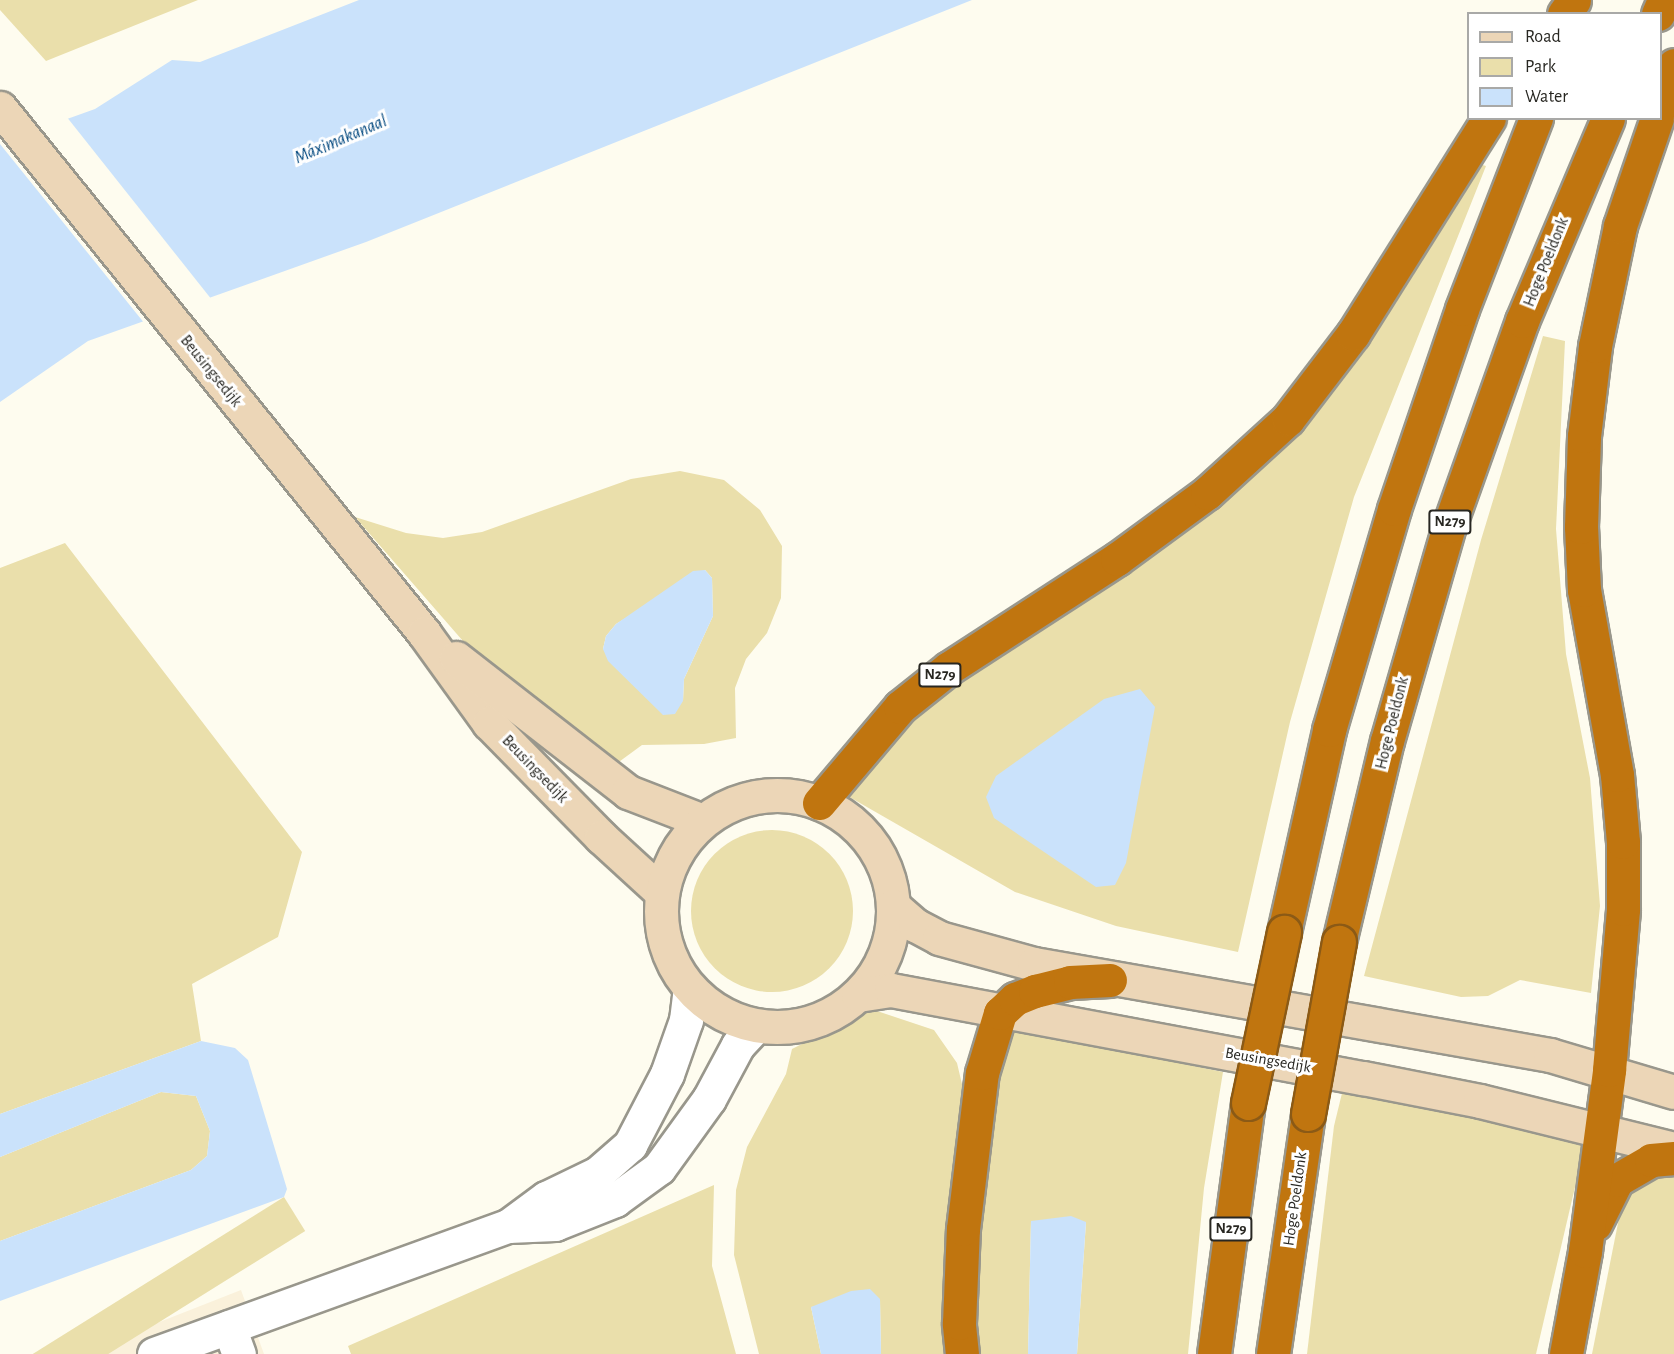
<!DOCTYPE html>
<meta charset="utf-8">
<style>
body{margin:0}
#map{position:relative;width:1674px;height:1354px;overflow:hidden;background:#fefcef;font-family:"Alegreya Sans",sans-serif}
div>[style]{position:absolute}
.industrial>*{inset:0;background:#faf1db}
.green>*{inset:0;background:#eadfab;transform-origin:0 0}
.round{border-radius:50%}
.water>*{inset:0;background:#cae2fb}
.pier>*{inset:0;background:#fefcef}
.roads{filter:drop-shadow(2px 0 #99978c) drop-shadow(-2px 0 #99978c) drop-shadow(0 2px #99978c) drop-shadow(0 -2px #99978c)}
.street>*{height:33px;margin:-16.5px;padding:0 16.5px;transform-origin:16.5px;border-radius:16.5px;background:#fff}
.secondary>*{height:33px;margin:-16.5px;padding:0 16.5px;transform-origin:16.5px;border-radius:16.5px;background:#ecd6b7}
.secondary>.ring{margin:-16.5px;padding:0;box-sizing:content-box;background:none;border:33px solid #ecd6b7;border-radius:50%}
.highway>*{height:33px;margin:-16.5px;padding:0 16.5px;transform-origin:16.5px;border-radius:16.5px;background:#c0750f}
.bridges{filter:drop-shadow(2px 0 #8b5a16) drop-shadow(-2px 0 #8b5a16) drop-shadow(0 2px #8b5a16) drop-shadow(0 -2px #8b5a16)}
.highway-bridge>*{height:33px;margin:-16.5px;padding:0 16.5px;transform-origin:16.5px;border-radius:16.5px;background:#c0750f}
span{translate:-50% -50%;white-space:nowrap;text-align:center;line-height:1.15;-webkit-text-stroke:6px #fff;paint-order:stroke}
.shield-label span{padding:2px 4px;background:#fff;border:2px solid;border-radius:4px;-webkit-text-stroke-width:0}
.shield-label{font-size:15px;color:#282722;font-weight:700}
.street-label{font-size:16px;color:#282722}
.water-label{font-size:18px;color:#00477e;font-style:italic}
.legend{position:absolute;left:1467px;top:12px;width:195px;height:108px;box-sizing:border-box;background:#fff;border:2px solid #a9a9a7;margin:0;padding:8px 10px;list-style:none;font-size:18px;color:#282722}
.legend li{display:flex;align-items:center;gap:12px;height:30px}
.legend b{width:30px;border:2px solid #a9a9a7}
</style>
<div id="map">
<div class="industrial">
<i style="clip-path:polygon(241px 1290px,264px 1354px,78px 1354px)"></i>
</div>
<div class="green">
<i style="clip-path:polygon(0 0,198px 0,46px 61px,0 10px)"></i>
<i style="clip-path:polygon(1476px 163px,1486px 166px,1354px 497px,1290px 722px,1238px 952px,1116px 926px,1015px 892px,839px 791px,945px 682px,1210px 507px)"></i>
<i style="clip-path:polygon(1543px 336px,1565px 341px,1556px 529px,1566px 654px,1590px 778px,1600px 906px,1591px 993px,1520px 980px,1488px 996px,1461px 997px,1364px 976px,1481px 540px)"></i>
<i style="clip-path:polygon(evenodd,680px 471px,724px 480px,760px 510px,782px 546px,781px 598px,767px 633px,746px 659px,735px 688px,736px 738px,704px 744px,642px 745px,612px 767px,476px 656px,355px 517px,406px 533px,443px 538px,482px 532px,631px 479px,680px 471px,705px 570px,712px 578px,713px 616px,684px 679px,683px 701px,603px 649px,606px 636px,616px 624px,705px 570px)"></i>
<i style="clip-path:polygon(65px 543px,302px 852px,278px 937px,192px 984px,201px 1041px,0 1114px,0 568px)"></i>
<i class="round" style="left:691px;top:830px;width:162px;height:162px"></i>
<i style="clip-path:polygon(871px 1009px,934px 1030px,957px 1063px,965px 1097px,948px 1354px,881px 1354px,880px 1300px,811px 1307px,821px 1354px,759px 1354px,734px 1255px,736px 1190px,747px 1147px,786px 1074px,792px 1049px)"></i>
<i style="clip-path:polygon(1012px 1029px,1223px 1072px,1204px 1188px,1188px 1354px,1077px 1354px,1086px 1222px,1031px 1221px,1028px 1354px,976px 1354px,973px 1321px,991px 1100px)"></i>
<i style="clip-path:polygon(1343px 1089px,1586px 1140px,1536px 1354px,1307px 1354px,1334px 1126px)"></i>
<i style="clip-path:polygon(161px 1092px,196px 1096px,210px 1131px,207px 1156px,191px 1170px,0 1241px,0 1157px)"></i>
<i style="clip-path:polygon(1674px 1170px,1674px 1354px,1592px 1354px,1621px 1208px,1636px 1189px,1659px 1173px)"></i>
<i style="clip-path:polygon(714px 1185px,712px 1266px,736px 1354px,351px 1354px,348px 1346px)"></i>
<i style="left:284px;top:1197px;width:40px;height:302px;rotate:58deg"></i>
</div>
<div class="water">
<i style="clip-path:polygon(359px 0,972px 0,366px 242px,88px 341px,0 402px,0 143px,95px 109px,172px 60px,200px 62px)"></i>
<i style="clip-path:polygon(705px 570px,712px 578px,713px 616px,684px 679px,683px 701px,675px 714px,663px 715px,608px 661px,603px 649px,606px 636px,616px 624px,693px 571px)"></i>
<i style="clip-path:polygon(1140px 689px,1155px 707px,1126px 863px,1115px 885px,1096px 887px,994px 818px,986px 797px,996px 776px,1104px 699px)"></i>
<i style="clip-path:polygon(201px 1041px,235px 1048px,248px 1060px,287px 1189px,284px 1197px,0 1301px,0 1241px,191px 1170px,207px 1156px,210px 1131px,196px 1096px,161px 1092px,0 1157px,0 1114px)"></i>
<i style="clip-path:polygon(1071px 1216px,1086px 1222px,1077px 1354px,1028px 1354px,1031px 1221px)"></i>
<i style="clip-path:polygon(870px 1289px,880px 1299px,881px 1354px,821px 1354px,811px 1307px,851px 1291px)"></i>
</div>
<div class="pier">
<i style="clip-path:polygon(66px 116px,212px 300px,145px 324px,0 144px,0 140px)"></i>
</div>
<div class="roads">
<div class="street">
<i style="left:508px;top:1226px;width:47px;rotate:-2.4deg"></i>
<i style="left:555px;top:1224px;width:65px;rotate:-21.8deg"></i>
<i style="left:615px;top:1200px;width:54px;rotate:-36deg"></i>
<i style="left:659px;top:1168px;width:85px;rotate:-54.1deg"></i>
<i style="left:709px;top:1099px;width:61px;rotate:-61.8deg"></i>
<i style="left:738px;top:1045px;width:26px;rotate:-47deg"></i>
<i style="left:229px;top:1327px;width:29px;rotate:70deg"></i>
<i style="left:154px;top:1354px;width:376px;rotate:-19.9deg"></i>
<i style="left:508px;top:1226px;width:47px;rotate:-36.4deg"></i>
<i style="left:546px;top:1198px;width:58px;rotate:-25.7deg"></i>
<i style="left:598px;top:1173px;width:43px;rotate:-41.2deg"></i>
<i style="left:630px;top:1145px;width:80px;rotate:-62.5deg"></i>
<i style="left:667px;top:1074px;width:57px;rotate:-70.6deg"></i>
<i style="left:686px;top:1020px;width:31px;rotate:-83deg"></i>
</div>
<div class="secondary">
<i style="left:0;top:108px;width:675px;rotate:51.07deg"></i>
<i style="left:424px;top:633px;width:111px;rotate:54.2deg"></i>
<i style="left:489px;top:723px;width:160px;rotate:45.5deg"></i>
<i style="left:601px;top:837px;width:81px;rotate:42.5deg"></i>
<i style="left:456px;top:658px;width:218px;rotate:37.9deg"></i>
<i style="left:628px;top:792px;width:80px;rotate:21.1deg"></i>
<i class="ring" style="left:661px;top:795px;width:199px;height:199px"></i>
<i style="left:893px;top:906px;width:29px;rotate:41deg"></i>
<i style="left:915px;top:925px;width:27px;rotate:28deg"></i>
<i style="left:939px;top:938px;width:98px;rotate:15.3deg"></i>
<i style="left:1034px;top:964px;width:524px;rotate:10deg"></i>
<i style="left:1550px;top:1055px;width:129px;rotate:16.6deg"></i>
<i style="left:858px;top:995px;width:33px;rotate:-9deg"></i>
<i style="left:891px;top:990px;width:480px;rotate:10.6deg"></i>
<i style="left:1363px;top:1078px;width:119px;rotate:11.1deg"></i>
<i style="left:1480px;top:1101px;width:200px;rotate:13.9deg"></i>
</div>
<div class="highway">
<i style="left:1564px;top:14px;width:17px;rotate:-54deg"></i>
<i style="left:1658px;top:14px;width:15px;rotate:-67deg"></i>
<i style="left:1660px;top:107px;width:44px;rotate:-71.6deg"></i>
<i style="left:819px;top:803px;width:126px;rotate:-49.8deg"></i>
<i style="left:900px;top:707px;width:63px;rotate:-38.5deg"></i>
<i style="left:949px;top:668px;width:200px;rotate:-33deg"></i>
<i style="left:1117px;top:559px;width:112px;rotate:-36.3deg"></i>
<i style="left:1207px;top:493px;width:110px;rotate:-42.4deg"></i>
<i style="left:1288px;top:419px;width:107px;rotate:-52.6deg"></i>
<i style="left:1353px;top:334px;width:255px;rotate:-57.8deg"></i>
<i style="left:1284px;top:932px;width:207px;rotate:-77.4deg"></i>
<i style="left:1329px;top:730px;width:230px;rotate:-73.6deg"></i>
<i style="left:1394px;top:509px;width:211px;rotate:-71.2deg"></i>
<i style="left:1462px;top:309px;width:205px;rotate:-68.8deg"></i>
<i style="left:1339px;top:942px;width:207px;rotate:-76.6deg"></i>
<i style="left:1387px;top:741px;width:224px;rotate:-73.9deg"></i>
<i style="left:1449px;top:526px;width:218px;rotate:-70.4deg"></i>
<i style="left:1522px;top:321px;width:220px;rotate:-67deg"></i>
<i style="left:1595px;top:1224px;width:49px;rotate:-63.4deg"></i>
<i style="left:1617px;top:1180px;width:39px;rotate:-30deg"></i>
<i style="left:1651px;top:1160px;width:23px;rotate:-5deg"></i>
<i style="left:962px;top:1354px;width:31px;rotate:-96deg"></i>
<i style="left:959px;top:1323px;width:94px;rotate:-87.6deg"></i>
<i style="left:963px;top:1229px;width:157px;rotate:-83.1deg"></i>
<i style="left:982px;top:1073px;width:63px;rotate:-73.3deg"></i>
<i style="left:1000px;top:1013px;width:21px;rotate:-43deg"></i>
<i style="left:1015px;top:999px;width:22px;rotate:-22deg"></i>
<i style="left:1035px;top:991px;width:36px;rotate:-14deg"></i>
<i style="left:1070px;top:982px;width:40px;rotate:-2.9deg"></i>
<i style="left:1214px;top:1354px;width:253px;rotate:-82.3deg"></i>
<i style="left:1273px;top:1354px;width:243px;rotate:-81.7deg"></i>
<i style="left:1566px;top:1354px;width:105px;rotate:-79.5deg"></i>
<i style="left:1585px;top:1251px;width:183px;rotate:-82.4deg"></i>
<i style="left:1609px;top:1070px;width:162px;rotate:-85deg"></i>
<i style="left:1623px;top:909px;width:67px;rotate:-90deg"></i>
<i style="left:1623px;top:842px;width:67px;rotate:-95.1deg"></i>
<i style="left:1617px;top:775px;width:188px;rotate:-100.1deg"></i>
<i style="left:1584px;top:590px;width:63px;rotate:-92.7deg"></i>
<i style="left:1581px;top:527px;width:91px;rotate:-88.1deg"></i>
<i style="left:1584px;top:436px;width:91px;rotate:-83deg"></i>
<i style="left:1595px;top:346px;width:123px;rotate:-78.2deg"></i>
<i style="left:1620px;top:226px;width:114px;rotate:-71.1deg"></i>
</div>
</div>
<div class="bridges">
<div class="highway-bridge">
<i style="left:1248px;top:1103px;width:175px;rotate:-78.1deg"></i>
<i style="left:1308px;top:1114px;width:175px;rotate:-79.8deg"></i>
</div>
</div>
<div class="shield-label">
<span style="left:1450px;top:522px">N279</span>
<span style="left:940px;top:675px">N279</span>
<span style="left:1231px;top:1229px">N279</span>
</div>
<div class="street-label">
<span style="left:1546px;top:262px;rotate:-68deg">Hoge Poeldonk</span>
<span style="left:211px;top:371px;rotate:51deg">Beusingsedijk</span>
<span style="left:1392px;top:723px;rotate:-76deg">Hoge Poeldonk</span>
<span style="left:535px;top:769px;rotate:46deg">Beusingsedijk</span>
<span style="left:1268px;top:1060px;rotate:10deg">Beusingsedijk</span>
<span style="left:1295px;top:1199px;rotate:-82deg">Hoge Poeldonk</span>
</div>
<div class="water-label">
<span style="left:341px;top:140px;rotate:-23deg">Máximakanaal</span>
</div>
<ul class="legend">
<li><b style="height:8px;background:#ecd6b7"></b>Road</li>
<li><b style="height:16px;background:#eadfab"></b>Park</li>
<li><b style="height:16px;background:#cae2fb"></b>Water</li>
</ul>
</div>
